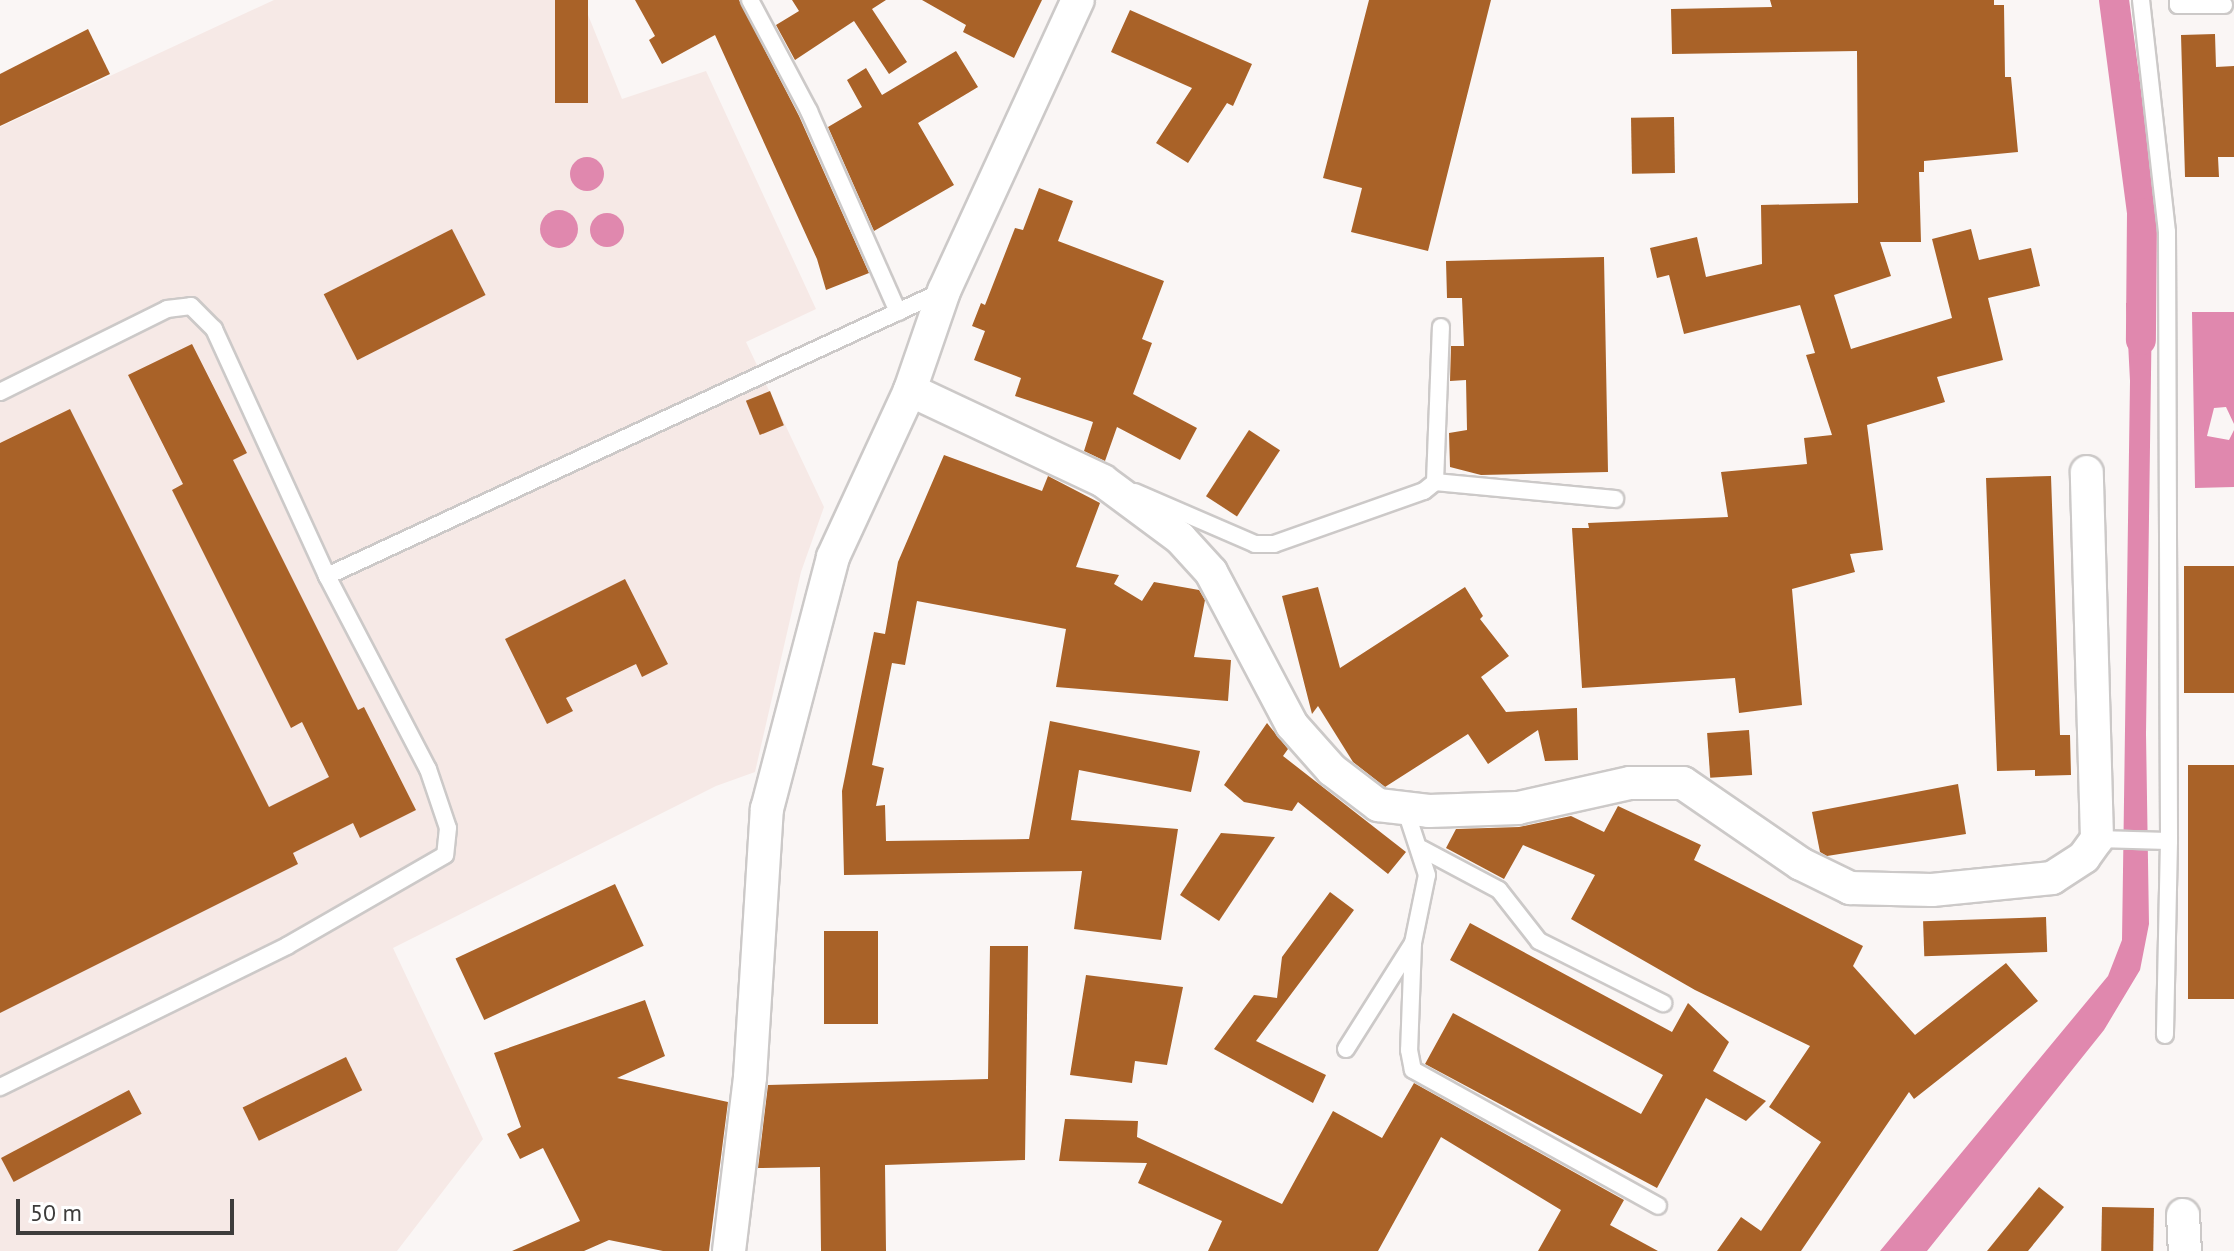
<!DOCTYPE html>
<style>
body{margin:0}
#map{position:relative;width:2234px;height:1251px;overflow:hidden;background:#faf6f5;font-family:"PT Sans",sans-serif}
div>[style]{position:absolute}
.built>*{inset:0;background:#f6e9e6}
.water>*{inset:0;background:#e088ae}
.round{border-radius:50%}
.canal>*{height:30px;margin:-15px;padding:0 15px;transform-origin:15px;border-radius:15px;background:#e088ae}
.building>*{inset:0;background:#a96228;transform-origin:0 0}
.roads{filter:drop-shadow(2px 0 #ccc9c8) drop-shadow(-2px 0 #ccc9c8) drop-shadow(0 2px #ccc9c8) drop-shadow(0 -2px #ccc9c8)}
.service>*{height:16px;margin:-8px;padding:0 8px;transform-origin:8px;border-radius:8px;background:#fff}
.minor>*{height:32px;margin:-16px;padding:0 16px;transform-origin:16px;border-radius:16px;background:#fff}
span{translate:-50% -50%;white-space:nowrap;text-align:center;line-height:1.15;-webkit-text-stroke:8px #fff;paint-order:stroke}
.scale{position:absolute;left:16px;top:1199px;width:218px;height:36px;box-sizing:border-box;border:4px solid #3d3c3b;border-top:0;padding-left:10px;font-size:24px;line-height:28px;white-space:nowrap;color:#3d3c3b;-webkit-text-stroke:6px #fff;paint-order:stroke}
</style>
<div id="map">
<div class="built">
<i style="clip-path:polygon(274px 0,582px 0,622px 99px,706px 71px,816px 309px,746px 342px,824px 507px,801px 572px,755px 772px,716px 786px,393px 948px,483px 1139px,397px 1251px,0 1251px,0 127px)"></i>
</div>
<div class="water">
<i class="round" style="left:570px;top:157px;width:34px;height:34px"></i>
<i class="round" style="left:540px;top:210px;width:38px;height:38px"></i>
<i class="round" style="left:590px;top:213px;width:34px;height:34px"></i>
<i style="clip-path:polygon(2152px 302px,2146px 734px,2149px 924px,2140px 970px,2104px 1030px,1927px 1251px,1880px 1251px,2108px 976px,2122px 940px,2130px 381px,2126px 303px)"></i>
<i style="clip-path:polygon(2192px 312px,2234px 312px,2234px 424px,2226px 407px,2214px 408px,2207px 436px,2229px 440px,2234px 430px,2234px 487px,2195px 488px)"></i>
</div>
<div class="canal">
<i style="left:2114px;top:0;width:215px;rotate:82.5deg"></i>
<i style="left:2142px;top:213px;width:127px;rotate:90.5deg"></i>
</div>
<div class="building">
<i style="left:555px;top:0;width:33px;height:103px"></i>
<i style="clip-path:polygon(635px 0,739px 0,799px 116px,869px 273px,826px 290px,817px 259px,715px 35px,662px 64px,649px 40px,655px 36px)"></i>
<i style="clip-path:polygon(792px 0,886px 0,872px 9px,907px 62px,889px 74px,854px 21px,795px 60px,776px 25px,799px 11px)"></i>
<i style="clip-path:polygon(922px 0,1042px 0,1014px 58px,963px 32px,966px 25px)"></i>
<i style="clip-path:polygon(1369px 0,1491px 0,1428px 251px,1351px 232px,1362px 188px,1323px 178px)"></i>
<i style="clip-path:polygon(1770px 0,1994px 0,1994px 5px,2004px 5px,2005px 77px,2011px 77px,2018px 152px,1924px 161px,1924px 172px,1919px 172px,1921px 242px,1880px 242px,1891px 276px,1834px 295px,1851px 349px,1952px 318px,1932px 239px,1971px 229px,1979px 260px,2031px 248px,2040px 286px,1988px 298px,2003px 360px,1937px 377px,1945px 402px,1867px 425px,1883px 550px,1850px 554px,1855px 572px,1792px 589px,1802px 705px,1739px 713px,1735px 678px,1582px 688px,1572px 528px,1589px 528px,1588px 523px,1728px 517px,1721px 472px,1807px 464px,1804px 438px,1832px 435px,1806px 355px,1815px 353px,1800px 305px,1684px 334px,1669px 275px,1657px 278px,1650px 248px,1697px 237px,1706px 277px,1762px 264px,1761px 205px,1858px 203px,1857px 51px,1672px 54px,1671px 9px,1772px 7px)"></i>
<i style="clip-path:polygon(1130px 10px,1252px 64px,1233px 106px,1227px 103px,1188px 163px,1156px 143px,1192px 88px,1111px 52px)"></i>
<i style="clip-path:polygon(88px 29px,110px 74px,0 126px,0 74px)"></i>
<i style="clip-path:polygon(2215px 34px,2216px 67px,2234px 66px,2234px 157px,2218px 157px,2219px 177px,2185px 177px,2181px 35px)"></i>
<i style="clip-path:polygon(956px 51px,978px 87px,918px 123px,954px 185px,874px 231px,828px 127px,862px 107px,847px 80px,866px 68px,882px 95px)"></i>
<i style="left:1674px;top:117px;width:56px;height:43px;rotate:89deg"></i>
<i style="clip-path:polygon(1039px 188px,1073px 201px,1058px 241px,1164px 281px,1142px 339px,1152px 343px,1133px 394px,1197px 428px,1180px 460px,1117px 427px,1105px 461px,1084px 451px,1093px 422px,1015px 396px,1021px 378px,974px 360px,985px 331px,972px 326px,981px 303px,985px 305px,1015px 228px,1023px 230px)"></i>
<i style="left:452px;top:229px;width:74px;height:144px;rotate:63deg"></i>
<i style="clip-path:polygon(1604px 257px,1608px 472px,1481px 475px,1450px 467px,1449px 433px,1467px 430px,1466px 380px,1450px 381px,1451px 346px,1464px 346px,1462px 298px,1447px 298px,1446px 261px)"></i>
<i style="clip-path:polygon(192px 344px,247px 453px,233px 460px,358px 710px,364px 707px,416px 810px,360px 838px,353px 823px,293px 853px,298px 864px,0 1013px,0 443px,70px 409px,269px 807px,329px 777px,302px 722px,291px 728px,172px 490px,183px 484px,128px 375px)"></i>
<i style="left:770px;top:391px;width:37px;height:26px;rotate:68deg"></i>
<i style="left:1249px;top:430px;width:37px;height:79px;rotate:33deg"></i>
<i style="clip-path:polygon(944px 455px,1042px 491px,1048px 476px,1100px 503px,1076px 567px,1119px 575px,1114px 584px,1142px 601px,1154px 582px,1199px 590px,1205px 600px,1194px 657px,1231px 660px,1228px 701px,1056px 687px,1066px 629px,917px 601px,905px 665px,892px 663px,872px 765px,884px 768px,876px 806px,885px 805px,886px 841px,1029px 839px,1050px 721px,1200px 751px,1191px 792px,1079px 770px,1071px 820px,1178px 829px,1161px 940px,1074px 929px,1082px 871px,844px 875px,842px 791px,874px 632px,885px 634px,898px 562px)"></i>
<i style="clip-path:polygon(2051px 476px,2060px 735px,2070px 735px,2071px 775px,2035px 776px,2035px 770px,1997px 771px,1986px 478px)"></i>
<i style="left:2234px;top:566px;width:127px;height:50px;rotate:90deg"></i>
<i style="clip-path:polygon(625px 579px,668px 664px,642px 677px,636px 664px,566px 698px,573px 711px,547px 724px,505px 639px)"></i>
<i style="clip-path:polygon(1318px 587px,1340px 668px,1465px 587px,1483px 616px,1480px 619px,1509px 656px,1481px 677px,1506px 712px,1577px 708px,1578px 760px,1545px 761px,1538px 730px,1488px 764px,1468px 734px,1385px 787px,1353px 762px,1318px 706px,1312px 714px,1282px 596px)"></i>
<i style="clip-path:polygon(1267px 723px,1288px 749px,1283px 756px,1406px 852px,1388px 874px,1298px 802px,1292px 811px,1244px 802px,1224px 785px)"></i>
<i style="left:1749px;top:730px;width:45px;height:42px;rotate:86deg"></i>
<i style="left:2188px;top:765px;width:46px;height:234px"></i>
<i style="clip-path:polygon(1958px 784px,1966px 834px,1827px 856px,1820px 852px,1812px 812px)"></i>
<i style="clip-path:polygon(1618px 806px,1701px 845px,1694px 860px,1863px 946px,1853px 966px,1915px 1035px,2006px 963px,2038px 1001px,1914px 1099px,1909px 1092px,1801px 1251px,1717px 1251px,1741px 1217px,1761px 1231px,1821px 1142px,1769px 1107px,1810px 1046px,1695px 990px,1571px 919px,1595px 875px,1523px 845px,1504px 879px,1446px 848px,1456px 829px,1519px 827px,1571px 816px,1604px 832px)"></i>
<i style="clip-path:polygon(1221px 833px,1275px 837px,1219px 921px,1180px 895px)"></i>
<i style="left:615px;top:884px;width:68px;height:176px;rotate:65deg"></i>
<i style="clip-path:polygon(1330px 892px,1354px 910px,1256px 1041px,1326px 1075px,1313px 1103px,1214px 1049px,1254px 995px,1277px 998px,1282px 957px)"></i>
<i style="left:2046px;top:917px;width:35px;height:123px;rotate:88deg"></i>
<i style="clip-path:polygon(1470px 923px,1672px 1032px,1688px 1003px,1729px 1042px,1713px 1071px,1766px 1101px,1746px 1121px,1706px 1098px,1657px 1188px,1425px 1064px,1453px 1013px,1641px 1114px,1663px 1075px,1450px 960px)"></i>
<i style="left:824px;top:931px;width:54px;height:93px"></i>
<i style="clip-path:polygon(990px 946px,1028px 946px,1025px 1160px,885px 1165px,886px 1251px,821px 1251px,820px 1167px,758px 1168px,768px 1085px,988px 1079px)"></i>
<i style="clip-path:polygon(1086px 975px,1183px 987px,1167px 1065px,1135px 1061px,1132px 1083px,1070px 1075px)"></i>
<i style="clip-path:polygon(645px 1000px,665px 1056px,617px 1078px,728px 1102px,709px 1251px,663px 1251px,609px 1240px,584px 1251px,512px 1251px,580px 1221px,543px 1148px,520px 1159px,507px 1134px,521px 1127px,494px 1053px)"></i>
<i style="left:346px;top:1057px;width:37px;height:115px;rotate:64deg"></i>
<i style="clip-path:polygon(1414px 1083px,1624px 1200px,1610px 1225px,1658px 1251px,1538px 1251px,1561px 1210px,1441px 1137px,1378px 1251px,1208px 1251px,1222px 1221px,1138px 1183px,1147px 1163px,1059px 1161px,1065px 1119px,1138px 1121px,1137px 1137px,1282px 1204px,1333px 1111px,1382px 1138px)"></i>
<i style="left:129px;top:1090px;width:27px;height:145px;rotate:62deg"></i>
<i style="clip-path:polygon(2039px 1187px,2064px 1207px,2028px 1251px,1987px 1251px)"></i>
<i style="left:2102px;top:1207px;width:52px;height:44px;rotate:1deg"></i>
</div>
<div class="roads">
<div class="service">
<i style="left:750px;top:0;width:126px;rotate:62deg"></i>
<i style="left:809px;top:111px;width:220px;rotate:66.1deg"></i>
<i style="left:2141px;top:0;width:233px;rotate:83.6deg"></i>
<i style="left:2167px;top:232px;width:609px;rotate:89.81deg"></i>
<i style="left:2169px;top:841px;width:194px;rotate:91.2deg"></i>
<i style="left:2178px;top:0;width:5px;rotate:90deg"></i>
<i style="left:2178px;top:5px;width:46px"></i>
<i style="left:0;top:392px;width:186px;rotate:-26.4deg"></i>
<i style="left:167px;top:309px;width:24px;rotate:-7deg"></i>
<i style="left:191px;top:306px;width:33px;rotate:45deg"></i>
<i style="left:214px;top:329px;width:272px;rotate:65.4deg"></i>
<i style="left:327px;top:576px;width:218px;rotate:62.4deg"></i>
<i style="left:428px;top:769px;width:62px;rotate:71.3deg"></i>
<i style="left:448px;top:828px;width:27px;rotate:96deg"></i>
<i style="left:445px;top:855px;width:182px;rotate:150.1deg"></i>
<i style="left:287px;top:946px;width:320px;rotate:153.8deg"></i>
<i style="left:1435px;top:482px;width:181px;rotate:5.4deg"></i>
<i style="left:1135px;top:492px;width:131px;rotate:23.4deg"></i>
<i style="left:1255px;top:544px;width:19px"></i>
<i style="left:1274px;top:544px;width:159px;rotate:-19.5deg"></i>
<i style="left:1424px;top:491px;width:14px;rotate:-39deg"></i>
<i style="left:1435px;top:482px;width:155px;rotate:-87.8deg"></i>
<i style="left:327px;top:576px;width:679px;rotate:-24.83deg"></i>
<i style="left:2097px;top:839px;width:72px;rotate:1.6deg"></i>
<i style="left:1422px;top:849px;width:87px;rotate:28deg"></i>
<i style="left:1499px;top:890px;width:65px;rotate:51.9deg"></i>
<i style="left:1539px;top:941px;width:139px;rotate:26.6deg"></i>
<i style="left:1413px;top:943px;width:107px;rotate:92.1deg"></i>
<i style="left:1409px;top:1050px;width:20px;rotate:79deg"></i>
<i style="left:1413px;top:1070px;width:280px;rotate:29deg"></i>
<i style="left:1346px;top:1049px;width:125px;rotate:-57.7deg"></i>
<i style="left:1413px;top:943px;width:69px;rotate:-78.4deg"></i>
<i style="left:1427px;top:875px;width:71px;rotate:-108.2deg"></i>
</div>
<div class="minor">
<i style="left:910px;top:390px;width:213px;rotate:25.2deg"></i>
<i style="left:1103px;top:481px;width:96px;rotate:36.5deg"></i>
<i style="left:1180px;top:538px;width:46px;rotate:47.6deg"></i>
<i style="left:1211px;top:572px;width:173px;rotate:62.1deg"></i>
<i style="left:1292px;top:725px;width:60px;rotate:48.4deg"></i>
<i style="left:1332px;top:770px;width:58px;rotate:37.3deg"></i>
<i style="left:1378px;top:805px;width:51px;rotate:6.7deg"></i>
<i style="left:1429px;top:811px;width:89px;rotate:-1.9deg"></i>
<i style="left:1518px;top:808px;width:115px;rotate:-12.6deg"></i>
<i style="left:1630px;top:783px;width:53px"></i>
<i style="left:1683px;top:783px;width:143px;rotate:34.5deg"></i>
<i style="left:1801px;top:864px;width:55px;rotate:26.1deg"></i>
<i style="left:1850px;top:888px;width:82px;rotate:1.4deg"></i>
<i style="left:1932px;top:890px;width:121px;rotate:-5.7deg"></i>
<i style="left:2052px;top:878px;width:38px;rotate:-33deg"></i>
<i style="left:2084px;top:857px;width:22px;rotate:-54deg"></i>
<i style="left:2097px;top:839px;width:367px;rotate:-91.6deg"></i>
<i style="left:2183px;top:1215px;width:36px;rotate:87deg"></i>
<i style="left:729px;top:1251px;width:175px;rotate:-83.1deg"></i>
<i style="left:750px;top:1077px;width:269px;rotate:-86.4deg"></i>
<i style="left:767px;top:809px;width:260px;rotate:-75.3deg"></i>
<i style="left:833px;top:557px;width:184px;rotate:-65.2deg"></i>
<i style="left:910px;top:390px;width:105px;rotate:-71deg"></i>
<i style="left:944px;top:291px;width:320px;rotate:-65.3deg"></i>
</div>
</div>
<div class="scale">50 m</div>
</div>
